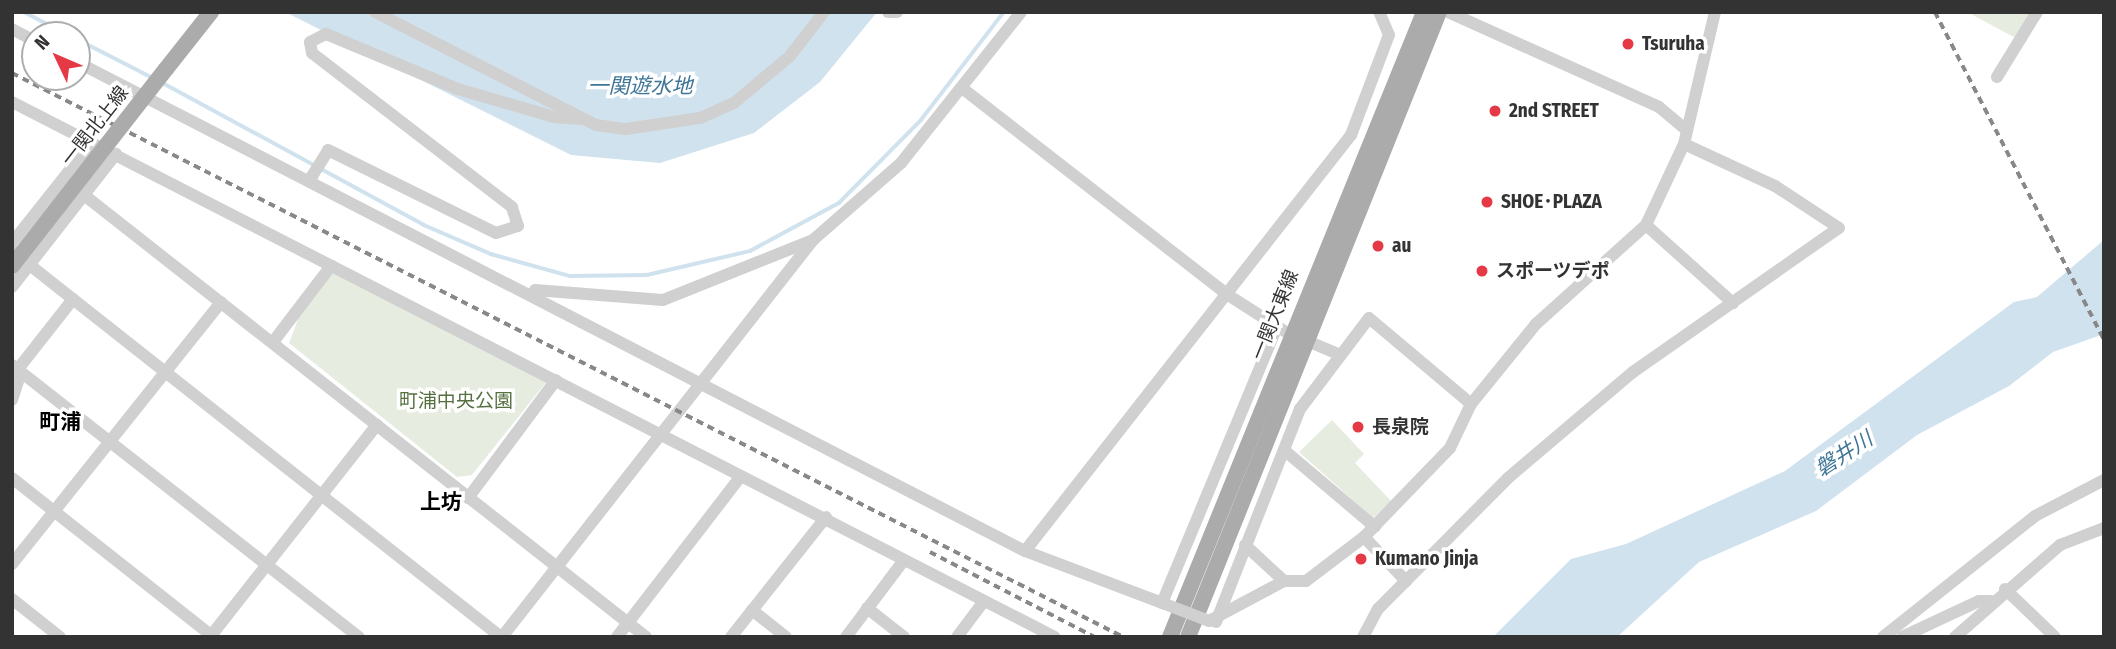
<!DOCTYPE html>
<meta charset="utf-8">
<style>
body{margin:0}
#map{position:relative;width:2116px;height:649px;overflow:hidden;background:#fff;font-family:"Fira Sans Condensed","Noto Sans JP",sans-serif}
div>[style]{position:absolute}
.green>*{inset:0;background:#e6ecdf}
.water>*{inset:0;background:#cfe2ee}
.stream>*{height:3.5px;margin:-1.75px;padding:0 1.75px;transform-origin:1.75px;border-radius:1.75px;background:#cfe2ee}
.minor>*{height:12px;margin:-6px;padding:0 6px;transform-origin:6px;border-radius:6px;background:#d0d0d0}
.major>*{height:16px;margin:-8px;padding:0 8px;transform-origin:8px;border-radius:8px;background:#ababab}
.rail>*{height:3.5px;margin-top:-1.75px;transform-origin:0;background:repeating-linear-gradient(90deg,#888 0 7px,transparent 0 12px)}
.minor-bridge>*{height:12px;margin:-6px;padding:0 6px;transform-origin:6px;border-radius:6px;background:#d0d0d0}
.major-bridge>*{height:16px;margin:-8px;padding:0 8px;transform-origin:8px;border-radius:8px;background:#ababab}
.dots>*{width:19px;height:19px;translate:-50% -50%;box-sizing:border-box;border:4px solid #fff;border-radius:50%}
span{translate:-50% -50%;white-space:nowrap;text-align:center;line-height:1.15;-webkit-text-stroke:7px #fff;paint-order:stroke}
.poi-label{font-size:19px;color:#333;font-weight:700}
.left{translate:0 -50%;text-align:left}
.street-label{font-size:19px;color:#333}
.park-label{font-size:19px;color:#56703f}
.water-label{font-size:21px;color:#3f7597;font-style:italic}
.neighbourhood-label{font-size:21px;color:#000;font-weight:700}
.frame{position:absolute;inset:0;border:14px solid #333;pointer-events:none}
.north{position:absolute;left:21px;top:21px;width:70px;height:70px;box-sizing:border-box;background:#fff;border:2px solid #adadad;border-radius:50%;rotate:314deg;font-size:19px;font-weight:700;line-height:28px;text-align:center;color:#333}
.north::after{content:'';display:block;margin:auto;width:24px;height:32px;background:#e63946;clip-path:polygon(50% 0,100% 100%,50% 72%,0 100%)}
</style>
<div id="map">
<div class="green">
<i style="clip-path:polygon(1967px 12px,2041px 12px,2025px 43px)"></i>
<i style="clip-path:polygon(333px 272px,547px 381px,472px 475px,457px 477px,289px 343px,300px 314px)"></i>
<i style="clip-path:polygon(1332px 420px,1364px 454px,1355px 463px,1391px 501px,1373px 518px,1299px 452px)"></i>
</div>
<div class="water">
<i style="clip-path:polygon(285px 12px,877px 12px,820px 82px,754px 133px,660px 163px,571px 155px)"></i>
<i style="clip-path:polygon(2104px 240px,2104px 334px,2053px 352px,2009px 386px,1917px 435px,1816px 511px,1699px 562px,1617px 637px,1493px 637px,1571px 559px,1626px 544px,1785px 471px,2014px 302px,2037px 297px)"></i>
</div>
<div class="stream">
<i style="left:24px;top:12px;width:51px;rotate:27.1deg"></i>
<i style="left:77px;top:39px;width:85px;rotate:27.2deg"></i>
<i style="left:163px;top:83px;width:297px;rotate:28.5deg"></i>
<i style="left:424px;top:225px;width:73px;rotate:23.4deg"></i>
<i style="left:491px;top:254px;width:82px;rotate:15.6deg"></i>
<i style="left:570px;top:276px;width:77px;rotate:-0.7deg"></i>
<i style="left:647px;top:275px;width:106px;rotate:-13.1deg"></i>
<i style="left:750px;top:251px;width:101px;rotate:-28.3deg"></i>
<i style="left:839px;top:203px;width:117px;rotate:-45.3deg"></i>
<i style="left:921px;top:120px;width:136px;rotate:-52.5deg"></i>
</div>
<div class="minor">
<i style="left:375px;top:12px;width:248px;rotate:27.1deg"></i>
<i style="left:596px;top:125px;width:30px;rotate:8deg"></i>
<i style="left:626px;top:129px;width:75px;rotate:-8.5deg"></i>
<i style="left:700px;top:118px;width:37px;rotate:-24deg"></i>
<i style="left:734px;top:103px;width:73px;rotate:-40deg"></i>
<i style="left:790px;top:56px;width:56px;rotate:-52.3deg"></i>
<i style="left:888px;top:12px;width:9px"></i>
<i style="left:1448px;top:12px;width:231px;rotate:24.2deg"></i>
<i style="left:1659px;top:107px;width:35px;rotate:40deg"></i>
<i style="left:12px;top:29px;width:26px;rotate:28deg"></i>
<i style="left:77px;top:62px;width:1067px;rotate:27.29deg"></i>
<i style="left:1025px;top:551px;width:150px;rotate:20.7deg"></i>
<i style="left:1997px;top:77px;width:76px;rotate:-58.4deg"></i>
<i style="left:962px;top:88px;width:337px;rotate:37.9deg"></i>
<i style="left:1228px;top:295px;width:72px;rotate:32.6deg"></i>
<i style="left:12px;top:102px;width:1172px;rotate:27.16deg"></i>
<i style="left:309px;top:181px;width:36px;rotate:-58deg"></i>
<i style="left:328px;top:150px;width:187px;rotate:26.3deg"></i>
<i style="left:496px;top:233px;width:23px;rotate:-18deg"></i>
<i style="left:518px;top:226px;width:20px;rotate:-108deg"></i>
<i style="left:512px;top:207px;width:252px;rotate:-142.4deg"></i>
<i style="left:312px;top:53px;width:11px;rotate:-100deg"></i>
<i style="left:310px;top:42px;width:18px;rotate:-27deg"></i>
<i style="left:326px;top:34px;width:143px;rotate:22.6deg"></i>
<i style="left:458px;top:89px;width:100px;rotate:16.3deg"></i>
<i style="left:554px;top:117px;width:31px;rotate:4deg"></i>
<i style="left:84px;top:195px;width:715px;rotate:38.18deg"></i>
<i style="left:1646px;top:225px;width:117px;rotate:41.9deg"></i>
<i style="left:12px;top:243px;width:129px;rotate:-51.6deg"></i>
<i style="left:12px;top:251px;width:623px;rotate:38.29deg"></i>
<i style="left:12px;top:287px;width:169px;rotate:-52deg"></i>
<i style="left:535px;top:290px;width:128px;rotate:4.5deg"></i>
<i style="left:663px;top:300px;width:162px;rotate:-21.8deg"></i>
<i style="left:1305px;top:340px;width:36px;rotate:23deg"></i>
<i style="left:273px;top:342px;width:96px;rotate:-52.7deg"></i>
<i style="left:12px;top:365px;width:441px;rotate:38.1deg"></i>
<i style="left:18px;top:369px;width:89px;rotate:-51.8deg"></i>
<i style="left:12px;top:400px;width:29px;rotate:-72deg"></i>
<i style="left:1284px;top:450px;width:119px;rotate:40.2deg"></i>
<i style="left:12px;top:478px;width:256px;rotate:38.3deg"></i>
<i style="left:468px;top:498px;width:147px;rotate:-53.3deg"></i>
<i style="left:1364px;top:537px;width:61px;rotate:46.3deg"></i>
<i style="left:1245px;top:545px;width:53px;rotate:42.7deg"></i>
<i style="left:1025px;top:551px;width:529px;rotate:-51.92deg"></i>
<i style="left:1351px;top:135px;width:107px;rotate:-69.2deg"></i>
<i style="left:1389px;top:35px;width:25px;rotate:-113deg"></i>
<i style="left:12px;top:564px;width:335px;rotate:-51.4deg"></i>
<i style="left:2005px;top:589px;width:69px;rotate:43.8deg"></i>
<i style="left:12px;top:599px;width:61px;rotate:38.4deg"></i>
<i style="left:1162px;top:603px;width:297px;rotate:-67.4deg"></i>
<i style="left:867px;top:608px;width:47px;rotate:38.1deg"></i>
<i style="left:752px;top:610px;width:43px;rotate:38.5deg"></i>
<i style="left:1209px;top:621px;width:85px;rotate:-28.1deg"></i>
<i style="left:1284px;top:581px;width:22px"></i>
<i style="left:1306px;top:581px;width:73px;rotate:-37.2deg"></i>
<i style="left:1364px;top:537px;width:124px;rotate:-46deg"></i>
<i style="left:1450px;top:448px;width:49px;rotate:-64.5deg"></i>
<i style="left:1471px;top:404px;width:103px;rotate:-50.9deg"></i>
<i style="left:1536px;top:324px;width:148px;rotate:-42deg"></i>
<i style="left:1646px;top:225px;width:89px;rotate:-64.9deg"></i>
<i style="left:1684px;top:144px;width:136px;rotate:-76.8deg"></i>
<i style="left:1216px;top:622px;width:229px;rotate:-68.5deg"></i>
<i style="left:1300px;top:409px;width:114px;rotate:-52.8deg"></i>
<i style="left:1369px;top:318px;width:133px;rotate:40.1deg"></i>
<i style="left:210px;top:637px;width:270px;rotate:-51.8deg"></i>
<i style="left:502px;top:637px;width:504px;rotate:-51.93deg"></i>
<i style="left:813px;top:240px;width:117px;rotate:-41.2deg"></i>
<i style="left:901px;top:163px;width:193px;rotate:-51.5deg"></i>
<i style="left:617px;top:637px;width:203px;rotate:-52.4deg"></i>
<i style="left:731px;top:637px;width:153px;rotate:-51.6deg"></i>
<i style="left:846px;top:637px;width:96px;rotate:-53deg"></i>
<i style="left:957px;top:637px;width:45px;rotate:-53.1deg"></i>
<i style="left:1363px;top:637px;width:32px;rotate:-62deg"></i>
<i style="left:1378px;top:609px;width:185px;rotate:-45.2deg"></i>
<i style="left:1508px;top:478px;width:164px;rotate:-40.3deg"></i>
<i style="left:1633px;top:372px;width:251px;rotate:-35deg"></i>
<i style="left:1839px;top:228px;width:77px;rotate:-146.7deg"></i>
<i style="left:1775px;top:186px;width:100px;rotate:-155.2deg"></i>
<i style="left:1883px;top:637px;width:194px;rotate:-38.5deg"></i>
<i style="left:2035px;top:516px;width:78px;rotate:-27.6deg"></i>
<i style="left:1902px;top:637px;width:85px;rotate:-25.1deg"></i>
<i style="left:1979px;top:601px;width:12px"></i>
<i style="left:1955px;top:637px;width:140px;rotate:-41.2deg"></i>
<i style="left:2060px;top:545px;width:47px;rotate:-21.1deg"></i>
</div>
<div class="major">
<i style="left:166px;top:69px;width:73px;rotate:-51.7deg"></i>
<i style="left:1170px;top:637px;width:675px;rotate:-67.88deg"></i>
<i style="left:1188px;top:637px;width:674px;rotate:-68.12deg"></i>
</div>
<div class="rail">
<i style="left:1935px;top:12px;width:369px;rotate:62.7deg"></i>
<i style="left:12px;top:73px;width:1246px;rotate:26.91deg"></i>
<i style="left:930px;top:552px;width:186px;rotate:27.3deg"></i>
</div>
<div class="minor-bridge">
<i style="left:1165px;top:604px;width:47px;rotate:21.1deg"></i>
</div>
<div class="major-bridge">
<i style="left:12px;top:266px;width:250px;rotate:-52deg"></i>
</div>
<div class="dots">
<i style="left:1628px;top:44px;background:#e63946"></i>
<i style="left:1495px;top:111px;background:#e63946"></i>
<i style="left:1487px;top:202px;background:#e63946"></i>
<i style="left:1378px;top:246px;background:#e63946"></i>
<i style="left:1482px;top:271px;background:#e63946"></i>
<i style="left:1358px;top:427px;background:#e63946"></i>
<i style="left:1361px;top:559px;background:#e63946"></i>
</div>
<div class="poi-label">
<span class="left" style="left:1642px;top:44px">Tsuruha</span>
<span class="left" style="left:1509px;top:111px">2nd STREET</span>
<span class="left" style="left:1501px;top:202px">SHOE･PLAZA</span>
<span class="left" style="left:1392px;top:246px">au</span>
<span class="left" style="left:1496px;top:271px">スポーツデポ</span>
<span class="left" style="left:1372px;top:427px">長泉院</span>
<span class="left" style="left:1375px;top:559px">Kumano Jinja</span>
</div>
<div class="street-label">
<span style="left:95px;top:126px;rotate:-52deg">一関北上線</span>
<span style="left:1275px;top:315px;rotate:-68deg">一関大東線</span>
</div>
<div class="park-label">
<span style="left:456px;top:401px">町浦中央公園</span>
</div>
<div class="water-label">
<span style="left:640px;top:86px">一関遊水地</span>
<span style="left:1844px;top:454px;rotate:-33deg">磐井川</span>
</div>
<div class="neighbourhood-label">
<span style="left:60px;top:422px">町浦</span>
<span style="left:441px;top:502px">上坊</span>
</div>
<div class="frame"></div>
<div class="north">N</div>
</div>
